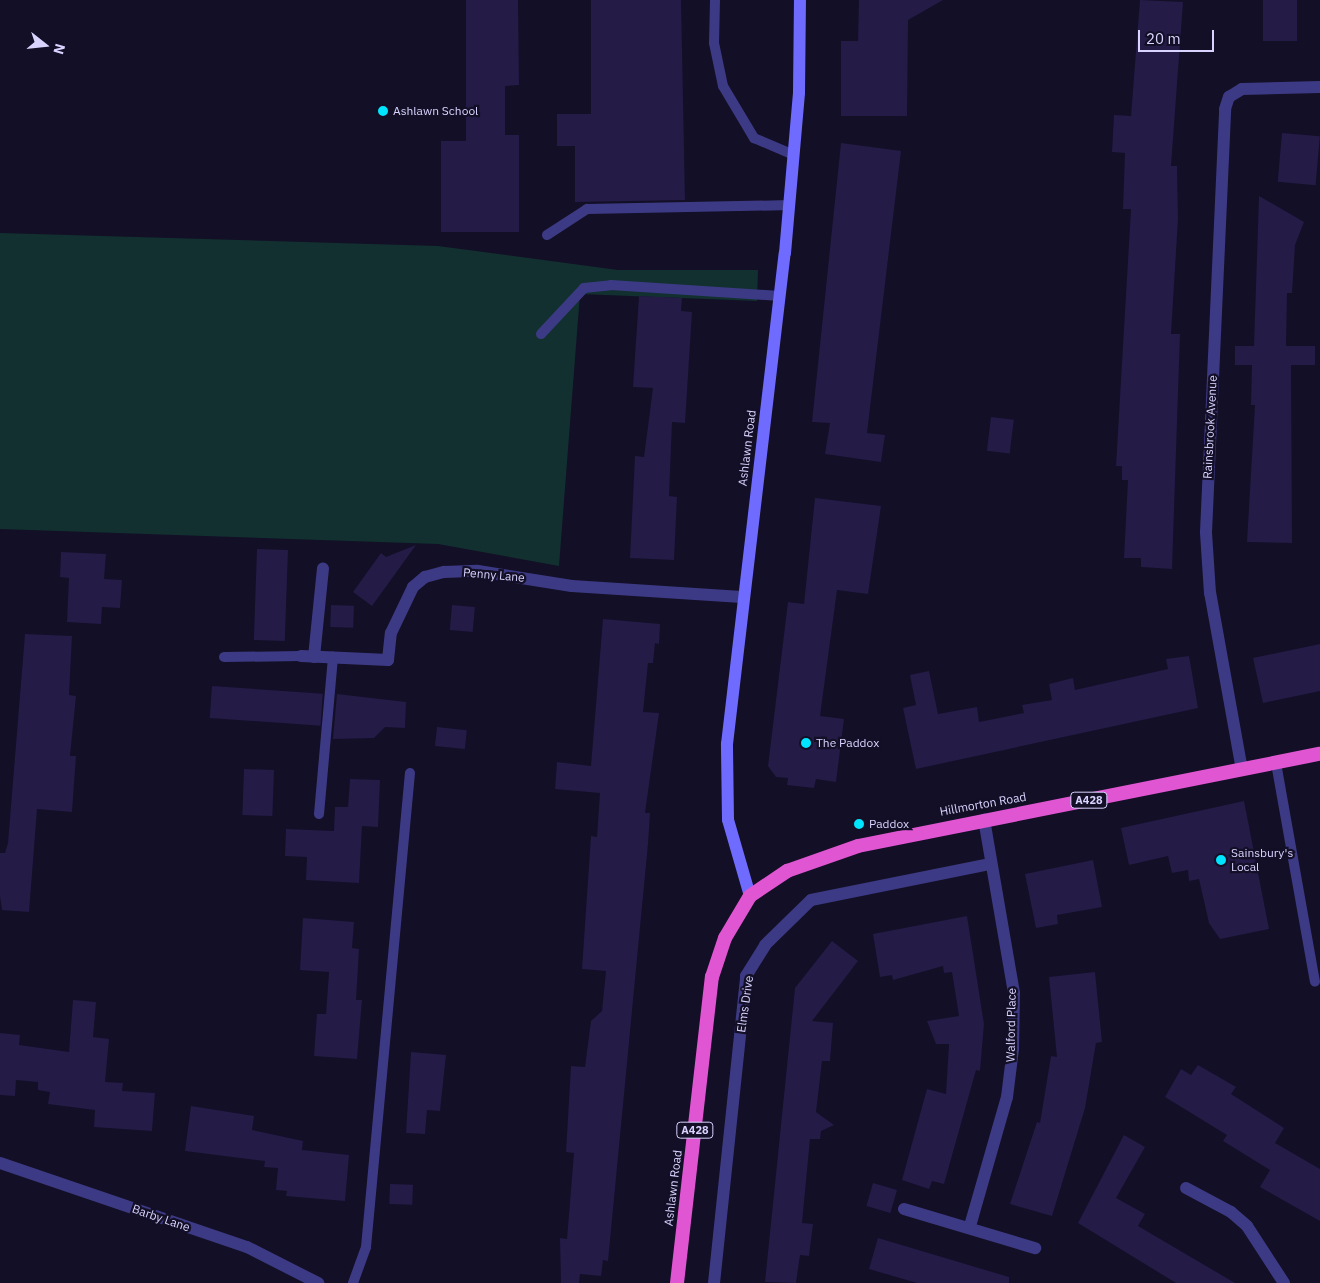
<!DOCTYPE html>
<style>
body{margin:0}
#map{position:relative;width:1320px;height:1283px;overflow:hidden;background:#130f26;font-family:"IBM Plex Sans",sans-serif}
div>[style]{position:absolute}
.green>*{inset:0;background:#12302f}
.building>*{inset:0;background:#241b47;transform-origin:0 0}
.service>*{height:10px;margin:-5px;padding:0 5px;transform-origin:5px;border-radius:5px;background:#3d3a85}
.minor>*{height:12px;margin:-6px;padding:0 6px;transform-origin:6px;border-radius:6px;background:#3d3a85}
.tertiary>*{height:12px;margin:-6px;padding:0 6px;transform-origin:6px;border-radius:6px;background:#3d3a85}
.secondary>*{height:12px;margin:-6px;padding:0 6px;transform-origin:6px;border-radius:6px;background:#6f6bff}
.trunk>*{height:14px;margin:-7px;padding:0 7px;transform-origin:7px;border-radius:7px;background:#e055d1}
.dots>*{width:14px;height:14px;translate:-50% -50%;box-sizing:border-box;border:2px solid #130f26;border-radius:50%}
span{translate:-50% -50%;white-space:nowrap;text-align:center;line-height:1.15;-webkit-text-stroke:4.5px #130f26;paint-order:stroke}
.shield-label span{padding:1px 4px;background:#130f26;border:1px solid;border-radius:4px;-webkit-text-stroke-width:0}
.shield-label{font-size:11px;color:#d9d4ff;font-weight:700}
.poi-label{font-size:12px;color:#d9d4ff}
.left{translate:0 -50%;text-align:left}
.street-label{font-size:12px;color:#d9d4ff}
.north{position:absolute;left:20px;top:20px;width:50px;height:50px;-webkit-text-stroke:4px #130f26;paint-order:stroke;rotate:106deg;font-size:14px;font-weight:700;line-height:20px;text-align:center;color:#d9d4ff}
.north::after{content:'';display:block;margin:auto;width:18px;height:22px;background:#d9d4ff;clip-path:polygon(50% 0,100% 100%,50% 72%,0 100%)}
.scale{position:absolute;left:1138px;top:30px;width:76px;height:22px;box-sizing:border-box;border:2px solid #d9d4ff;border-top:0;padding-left:6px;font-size:15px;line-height:18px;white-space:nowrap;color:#d9d4ff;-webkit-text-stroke:4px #130f26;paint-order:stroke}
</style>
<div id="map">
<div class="green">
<i style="clip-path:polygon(0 233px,438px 246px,618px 270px,758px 270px,757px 301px,580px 294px,559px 566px,438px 544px,0 529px)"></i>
</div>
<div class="building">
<i style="clip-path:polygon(466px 0,518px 0,519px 85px,505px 86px,505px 135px,519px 135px,519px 232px,441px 232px,441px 141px,466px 141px)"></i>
<i style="clip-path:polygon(591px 0,681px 0,685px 200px,575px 202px,575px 146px,557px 146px,557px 114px,591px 114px)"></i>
<i style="clip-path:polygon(859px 0,943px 0,908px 20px,907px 116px,841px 116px,841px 41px,858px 41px)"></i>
<i style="clip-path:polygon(1140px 0,1183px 2px,1171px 166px,1177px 166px,1178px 219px,1171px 334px,1180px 334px,1172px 569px,1141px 567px,1141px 558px,1124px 558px,1128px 480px,1122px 480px,1122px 466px,1116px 466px,1131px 209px,1123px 209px,1125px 153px,1112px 152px,1114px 115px,1131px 116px)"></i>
<i style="left:1263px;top:0;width:34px;height:41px"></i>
<i style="left:1282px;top:133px;width:38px;height:49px;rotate:5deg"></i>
<i style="clip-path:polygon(841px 143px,901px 151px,867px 433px,885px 435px,881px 462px,825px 454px,830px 423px,812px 422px)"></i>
<i style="clip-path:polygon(1259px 196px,1304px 222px,1295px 245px,1292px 293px,1287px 293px,1286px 346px,1315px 346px,1315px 365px,1291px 365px,1292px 543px,1247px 542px,1255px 405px,1251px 405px,1252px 365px,1235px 365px,1235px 346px,1254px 346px)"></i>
<i style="clip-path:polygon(639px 296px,682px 298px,681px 311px,692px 312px,685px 423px,672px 422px,669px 496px,677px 497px,674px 560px,630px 558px,635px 456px,644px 457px,653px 388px,633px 387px)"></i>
<i style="left:991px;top:417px;width:23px;height:34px;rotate:7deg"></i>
<i style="clip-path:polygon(815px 498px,881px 506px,868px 594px,837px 590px,820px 716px,844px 719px,836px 782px,816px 779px,814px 788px,787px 785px,788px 778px,776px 777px,768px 766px,788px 602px,804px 604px)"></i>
<i style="clip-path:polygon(416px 545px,372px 606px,353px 592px,381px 553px,386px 557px)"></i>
<i style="left:257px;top:549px;width:31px;height:91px;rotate:2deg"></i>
<i style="clip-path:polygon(61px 552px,106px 554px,104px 579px,122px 580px,120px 608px,102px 607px,101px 624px,67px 622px,69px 578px,60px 577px)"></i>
<i style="left:331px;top:605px;width:23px;height:22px;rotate:2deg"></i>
<i style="left:452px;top:605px;width:23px;height:25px;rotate:5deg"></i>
<i style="clip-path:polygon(603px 619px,660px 624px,659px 644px,655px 643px,653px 663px,648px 663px,643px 712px,659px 713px,645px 813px,650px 813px,648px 844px,608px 1261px,603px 1260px,601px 1276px,580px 1274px,579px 1283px,561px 1283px,560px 1238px,567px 1239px,574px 1153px,566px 1152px,571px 1066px,585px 1067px,591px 1021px,602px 1011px,606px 971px,582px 969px,591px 836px,597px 837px,600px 793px,555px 789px,557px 762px,591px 766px)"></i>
<i style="clip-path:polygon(25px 634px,72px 636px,69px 695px,76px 696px,70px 756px,76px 756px,72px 812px,37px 809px,29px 912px,2px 910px,0 896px,0 853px,5px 853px,8px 843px)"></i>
<i style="clip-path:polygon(1320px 644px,1320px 691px,1263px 703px,1253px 658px)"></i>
<i style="clip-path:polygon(1189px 656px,1198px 708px,916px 769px,903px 708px,916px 705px,910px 675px,929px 671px,938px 714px,977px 707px,979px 722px,1024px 713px,1022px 705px,1052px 700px,1049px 684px,1073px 678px,1075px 690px,1168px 669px,1166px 659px)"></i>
<i style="left:212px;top:686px;width:111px;height:32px;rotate:4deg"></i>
<i style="clip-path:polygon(337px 694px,406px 702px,405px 728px,385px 727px,374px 738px,333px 739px)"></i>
<i style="left:437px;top:727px;width:30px;height:19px;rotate:6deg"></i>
<i style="left:244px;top:769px;width:30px;height:46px;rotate:2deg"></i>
<i style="clip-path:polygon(350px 779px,380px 780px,378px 827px,362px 826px,359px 883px,306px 880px,307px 857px,285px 856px,286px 829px,334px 831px,335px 807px,348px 807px)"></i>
<i style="clip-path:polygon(1244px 801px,1269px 929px,1220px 939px,1209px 923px,1199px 879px,1189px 881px,1188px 870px,1172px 873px,1168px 856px,1129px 865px,1121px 828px)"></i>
<i style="clip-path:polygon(1093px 860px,1102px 907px,1057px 915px,1058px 924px,1036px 928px,1025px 874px)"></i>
<i style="clip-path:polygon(967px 916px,984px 1024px,980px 1071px,976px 1070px,944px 1184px,932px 1181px,929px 1189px,902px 1180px,927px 1089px,946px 1094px,949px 1044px,936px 1044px,927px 1021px,959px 1016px,952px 972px,944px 973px,943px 966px,893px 980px,892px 975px,880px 977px,873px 934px)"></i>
<i style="clip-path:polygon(303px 918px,354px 922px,352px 948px,359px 949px,356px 1000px,362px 1000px,357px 1059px,314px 1056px,317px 1014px,326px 1014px,329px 972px,300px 970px)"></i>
<i style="clip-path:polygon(832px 941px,858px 961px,812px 1021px,833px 1023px,830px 1061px,822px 1061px,816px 1112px,834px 1125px,821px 1131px,820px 1139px,810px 1139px,802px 1223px,813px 1224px,809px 1256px,800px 1255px,796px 1283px,765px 1282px,795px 988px)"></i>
<i style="clip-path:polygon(1095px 972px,1102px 1042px,1096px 1043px,1085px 1108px,1052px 1216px,1010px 1204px,1037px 1122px,1040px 1123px,1051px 1056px,1057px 1057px,1049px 977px)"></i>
<i style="clip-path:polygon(73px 1000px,96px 1002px,93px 1037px,109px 1039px,105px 1082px,123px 1083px,122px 1091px,155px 1093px,152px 1131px,94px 1127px,95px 1110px,48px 1104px,50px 1092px,38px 1090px,38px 1082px,16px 1080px,15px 1096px,0 1095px,0 1033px,20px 1035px,19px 1045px,69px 1052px)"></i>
<i style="clip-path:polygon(411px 1052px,446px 1055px,440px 1111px,427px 1110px,425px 1134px,406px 1133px)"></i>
<i style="clip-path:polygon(1198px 1065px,1236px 1087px,1231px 1094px,1284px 1128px,1275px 1143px,1320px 1169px,1320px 1221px,1260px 1187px,1270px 1170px,1223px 1141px,1227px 1135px,1165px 1097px,1181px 1069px,1191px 1075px)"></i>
<i style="clip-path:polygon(191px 1106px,254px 1116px,252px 1130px,303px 1141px,302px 1150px,349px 1155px,345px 1201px,286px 1196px,287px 1191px,276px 1190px,278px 1168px,264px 1167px,265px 1161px,185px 1151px)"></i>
<i style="clip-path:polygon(1124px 1135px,1145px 1147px,1116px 1198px,1145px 1214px,1138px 1226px,1235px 1283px,1176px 1283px,1078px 1223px)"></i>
<i style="left:873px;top:1183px;width:25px;height:24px;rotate:16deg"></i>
<i style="left:390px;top:1184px;width:23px;height:20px;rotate:2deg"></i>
<i style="clip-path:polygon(878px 1238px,1009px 1277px,1009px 1283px,917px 1283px,869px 1269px)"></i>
</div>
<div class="service">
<i style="left:715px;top:0;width:43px;rotate:91.3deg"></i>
<i style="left:714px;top:43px;width:44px;rotate:78.2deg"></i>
<i style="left:723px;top:86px;width:61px;rotate:59.2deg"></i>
<i style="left:754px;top:138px;width:43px;rotate:23deg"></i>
<i style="left:547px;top:235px;width:48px;rotate:-33deg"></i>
<i style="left:587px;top:209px;width:203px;rotate:-1.1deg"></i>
<i style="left:541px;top:334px;width:63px;rotate:-46.9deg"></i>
<i style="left:584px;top:288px;width:27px;rotate:-6deg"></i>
<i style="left:611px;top:285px;width:169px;rotate:3.7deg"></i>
<i style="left:224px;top:657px;width:77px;rotate:-0.7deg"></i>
<i style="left:1276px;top:763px;width:222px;rotate:79.9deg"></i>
<i style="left:319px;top:814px;width:158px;rotate:-84.9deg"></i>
<i style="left:353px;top:1283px;width:38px;rotate:-70deg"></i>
<i style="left:366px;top:1247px;width:476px;rotate:-84.7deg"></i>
</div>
<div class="minor">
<i style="left:301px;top:656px;width:87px;rotate:2.6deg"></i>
<i style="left:388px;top:660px;width:27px;rotate:-84deg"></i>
<i style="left:391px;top:633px;width:51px;rotate:-64.4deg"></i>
<i style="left:413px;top:587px;width:16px;rotate:-40deg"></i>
<i style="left:425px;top:577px;width:20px;rotate:-15deg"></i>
<i style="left:444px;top:572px;width:34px;rotate:-2deg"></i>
<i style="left:478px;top:571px;width:95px;rotate:9.1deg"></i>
<i style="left:572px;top:586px;width:170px;rotate:3.7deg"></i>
<i style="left:314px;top:657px;width:89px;rotate:-84.2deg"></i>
<i style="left:1242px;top:770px;width:180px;rotate:-100.2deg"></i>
<i style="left:1210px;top:593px;width:61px;rotate:-93.8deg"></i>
<i style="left:1206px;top:532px;width:423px;rotate:-87.4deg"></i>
<i style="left:1225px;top:109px;width:13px;rotate:-72deg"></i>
<i style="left:1229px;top:97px;width:15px;rotate:-32deg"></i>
<i style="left:1242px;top:89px;width:78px;rotate:-1.5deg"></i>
<i style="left:1186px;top:1188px;width:51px;rotate:28.1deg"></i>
<i style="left:1231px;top:1212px;width:21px;rotate:41deg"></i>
<i style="left:1247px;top:1226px;width:68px;rotate:57deg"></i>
<i style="left:904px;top:1209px;width:137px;rotate:16.6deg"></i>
<i style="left:970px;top:1226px;width:134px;rotate:-74deg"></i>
<i style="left:1007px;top:1097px;width:48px;rotate:-82.9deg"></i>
<i style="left:1013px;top:1049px;width:56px;rotate:-89deg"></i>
<i style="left:1014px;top:993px;width:176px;rotate:-99.8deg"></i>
<i style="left:714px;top:1283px;width:309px;rotate:-84deg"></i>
<i style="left:746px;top:976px;width:36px;rotate:-58deg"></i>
<i style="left:765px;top:945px;width:64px;rotate:-44.4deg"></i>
<i style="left:811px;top:900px;width:183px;rotate:-11.4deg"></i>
</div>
<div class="tertiary">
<i style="left:0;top:1163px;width:261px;rotate:18.8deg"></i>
<i style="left:247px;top:1247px;width:80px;rotate:26.9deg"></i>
</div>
<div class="secondary">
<i style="left:750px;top:896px;width:79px;rotate:-106.1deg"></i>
<i style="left:728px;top:820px;width:76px;rotate:-90.8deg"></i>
<i style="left:727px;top:744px;width:494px;rotate:-83.3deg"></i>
<i style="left:785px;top:253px;width:161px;rotate:-85deg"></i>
<i style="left:799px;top:93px;width:93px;rotate:-89.4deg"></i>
</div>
<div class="trunk">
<i style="left:677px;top:1283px;width:308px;rotate:-83.5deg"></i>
<i style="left:712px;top:977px;width:41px;rotate:-71.6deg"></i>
<i style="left:725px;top:938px;width:49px;rotate:-59.2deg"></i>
<i style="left:750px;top:896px;width:45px;rotate:-34deg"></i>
<i style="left:787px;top:871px;width:75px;rotate:-19.4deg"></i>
<i style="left:858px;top:846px;width:471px;rotate:-11.3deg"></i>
</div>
<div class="dots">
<i style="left:383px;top:111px;background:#00e5ff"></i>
<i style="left:806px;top:743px;background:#00e5ff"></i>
<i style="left:859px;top:824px;background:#00e5ff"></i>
<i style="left:1221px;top:860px;background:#00e5ff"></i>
</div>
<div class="shield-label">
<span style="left:1089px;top:800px">A428</span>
<span style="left:695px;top:1130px">A428</span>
</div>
<div class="poi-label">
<span class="left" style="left:393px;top:111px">Ashlawn School</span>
<span class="left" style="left:816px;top:743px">The Paddox</span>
<span class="left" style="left:869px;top:824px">Paddox</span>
<span class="left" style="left:1231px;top:860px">Sainsbury's<br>Local</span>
</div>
<div class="street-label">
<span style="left:1210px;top:427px;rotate:-87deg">Rainsbrook Avenue</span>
<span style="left:747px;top:448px;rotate:-83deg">Ashlawn Road</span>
<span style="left:494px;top:575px;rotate:5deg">Penny Lane</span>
<span style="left:983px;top:804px;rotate:-10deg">Hillmorton Road</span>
<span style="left:745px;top:1004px;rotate:-82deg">Elms Drive</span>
<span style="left:1011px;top:1025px;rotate:-89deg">Walford Place</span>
<span style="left:673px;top:1188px;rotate:-83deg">Ashlawn Road</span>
<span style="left:161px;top:1218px;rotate:19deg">Barby Lane</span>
</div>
<div class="north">N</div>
<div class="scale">20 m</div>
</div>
